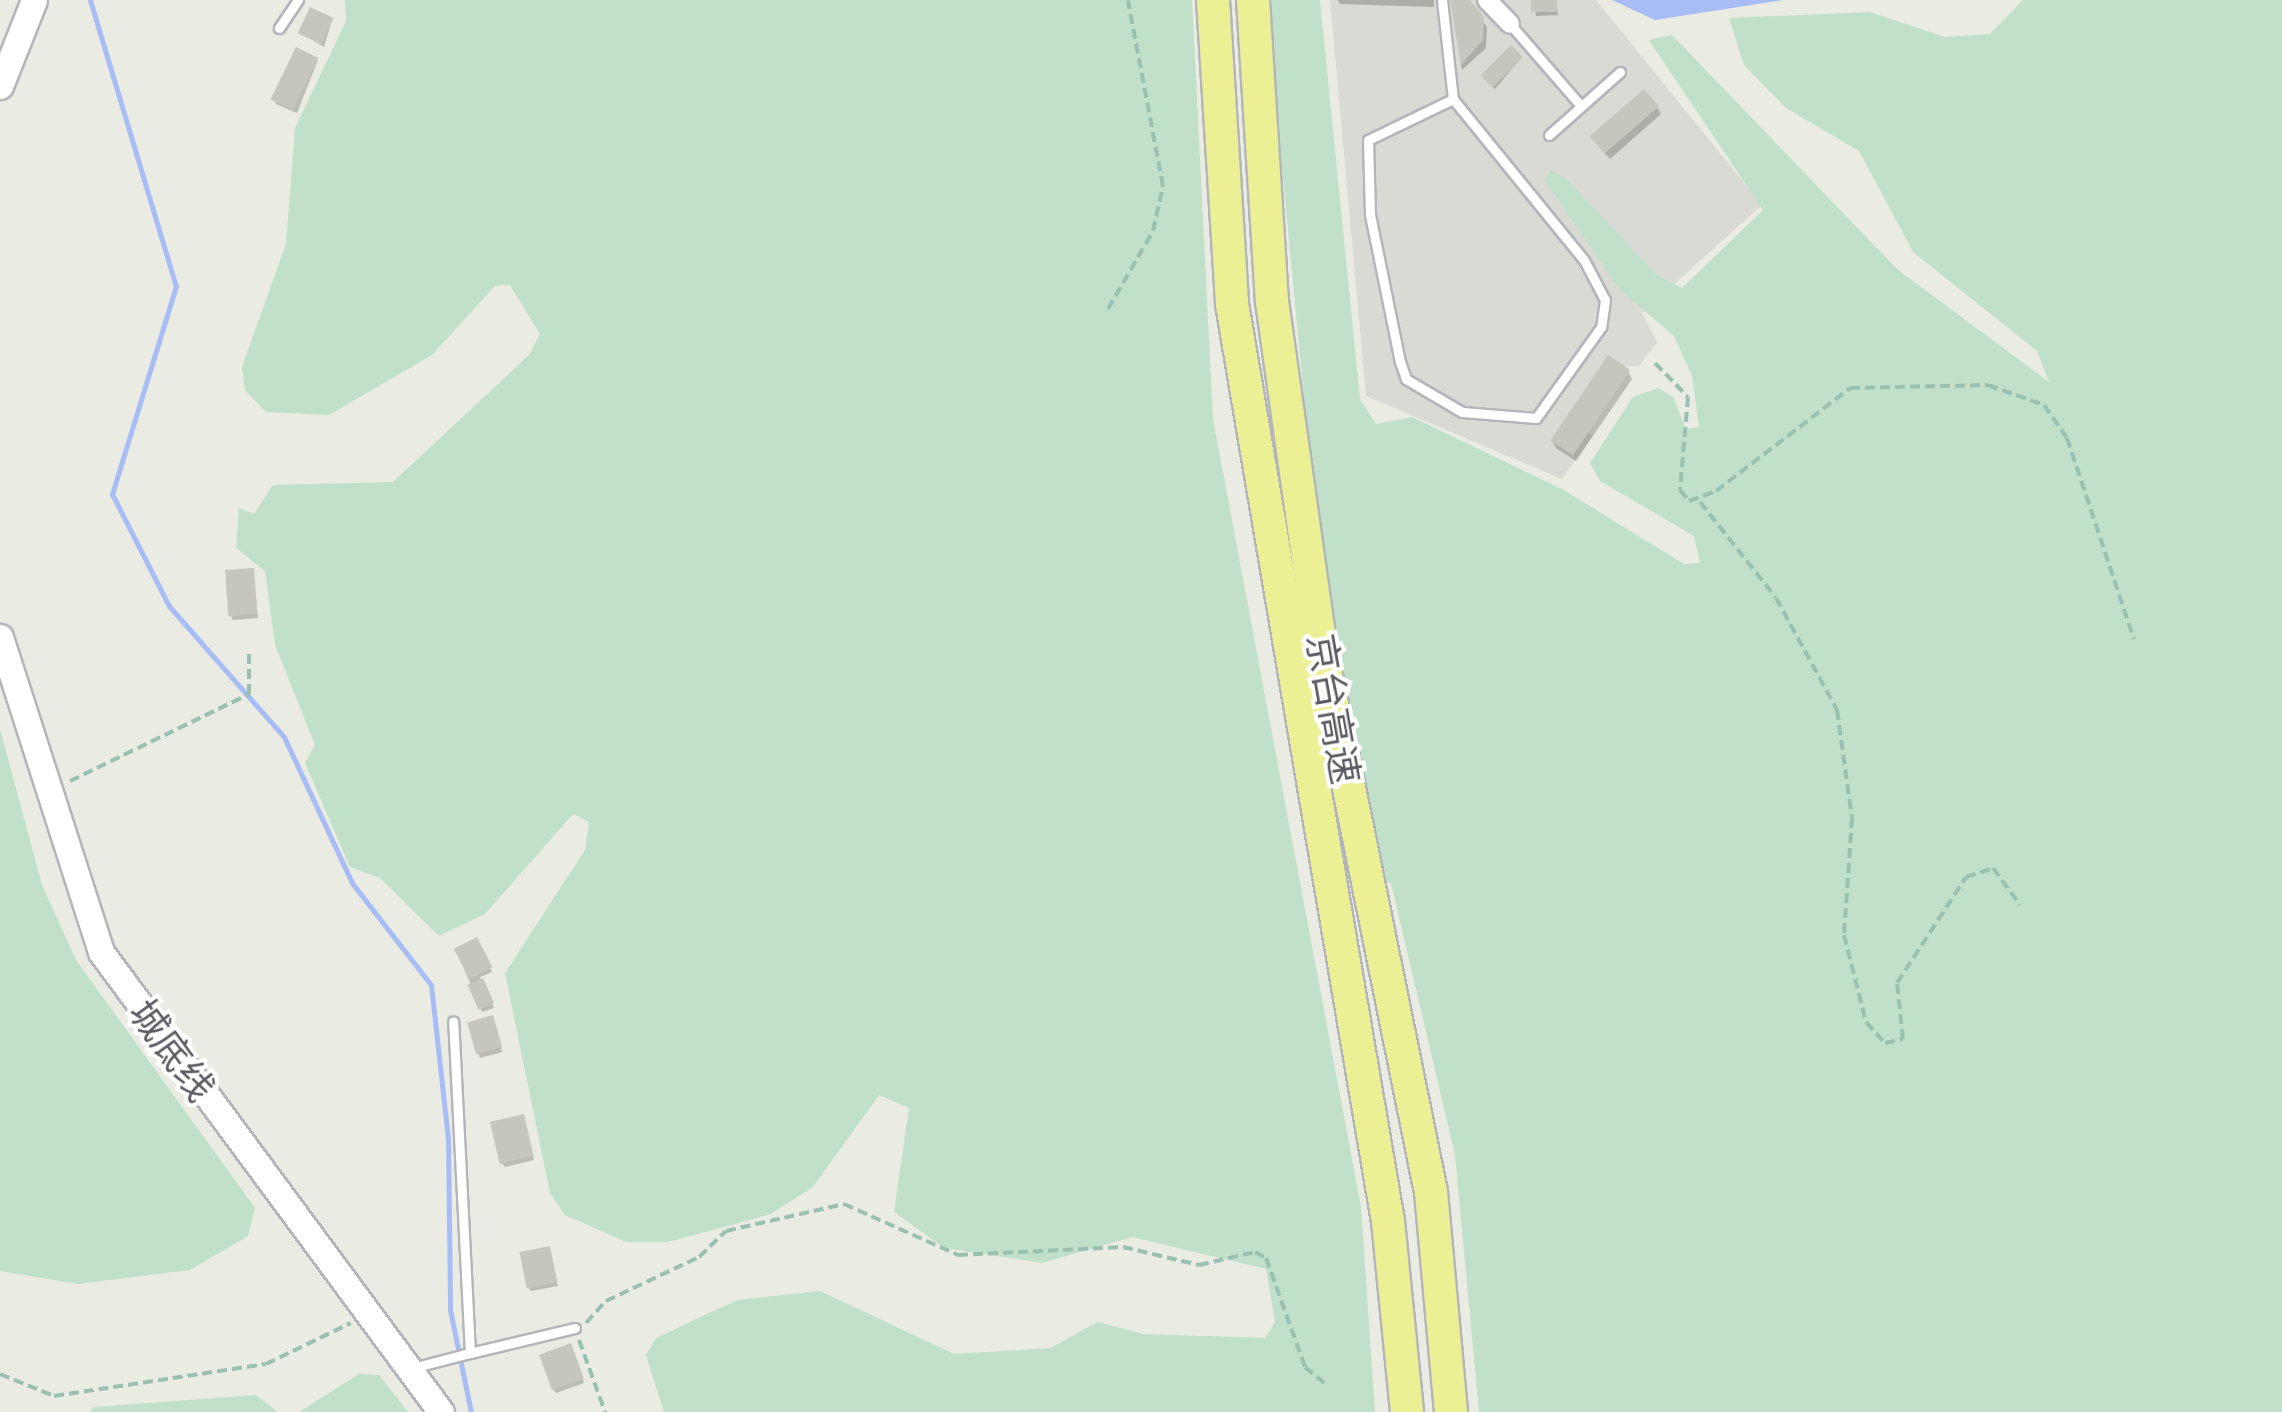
<!DOCTYPE html>
<meta charset="utf-8">
<style>
body{margin:0}
#map{position:relative;width:2282px;height:1412px;overflow:hidden;background:#eaebe2;font-family:Figtree,"Noto Sans SC",sans-serif}
div>[style]{position:absolute}
.industrial>*{inset:0;background:#dadad4}
.green>*{inset:0;background:#c0e0ca}
.water>*{inset:0;background:#a8bcf5}
.shadow>*{inset:0;background:#0003}
.stream>*{height:5px;margin:-2.5px;padding:0 2.5px;transform-origin:2.5px;border-radius:2.5px;background:#a8bcf5}
.building>*{inset:0;background:#c6c6be;transform-origin:0 0}
.path>*{height:4px;margin-top:-2px;transform-origin:0;background:repeating-linear-gradient(90deg,#9ac0b0 0 10px,transparent 0 15px)}
.roads{filter:drop-shadow(2px 0 #b4b5bb) drop-shadow(-2px 0 #b4b5bb) drop-shadow(0 2px #b4b5bb) drop-shadow(0 -2px #b4b5bb)}
.service>*{height:9px;margin:-4.5px;padding:0 4.5px;transform-origin:4.5px;border-radius:4.5px;background:#fff}
.minor>*{height:18px;margin:-9px;padding:0 9px;transform-origin:9px;border-radius:9px;background:#fff}
.secondary>*{height:25px;margin:-12.5px;padding:0 12.5px;transform-origin:12.5px;border-radius:12.5px;background:#fff}
.motorway>*{height:32px;margin:-16px;padding:0 16px;transform-origin:16px;border-radius:16px;background:#ecf094}
span{translate:-50% -50%;white-space:nowrap;text-align:center;line-height:1.15;-webkit-text-stroke:8px #fff;paint-order:stroke}
.street-label{font-size:38px;color:#5a5b61}
</style>
<div id="map">
<div class="industrial">
<i style="clip-path:polygon(1330px 0,1596px 0,1762px 205px,1642px 313px,1657px 342px,1639px 366px,1616px 366px,1580px 424px,1592px 436px,1562px 479px,1366px 396px)"></i>
</div>
<div class="green">
<i style="clip-path:polygon(345px 0,1192px 0,1213px 419px,1361px 1207px,1375px 1412px,664px 1412px,646px 1355px,656px 1338px,737px 1300px,820px 1291px,954px 1354px,1050px 1348px,1098px 1322px,1143px 1334px,1265px 1338px,1275px 1322px,1266px 1269px,1132px 1237px,1042px 1263px,944px 1248px,894px 1212px,909px 1108px,879px 1095px,813px 1187px,771px 1214px,668px 1242px,626px 1242px,565px 1215px,550px 1193px,505px 973px,585px 850px,589px 822px,573px 814px,485px 914px,439px 936px,380px 878px,350px 867px,305px 763px,315px 745px,275px 645px,265px 571px,236px 548px,239px 508px,254px 514px,273px 485px,393px 482px,529px 355px,540px 334px,510px 285px,495px 286px,432px 355px,329px 415px,266px 412px,245px 390px,242px 367px,286px 244px,295px 128px,346px 21px)"></i>
<i style="clip-path:polygon(1266px 0,1320px 0,1360px 399px,1376px 424px,1412px 417px,1562px 489px,1684px 564px,1700px 563px,1694px 536px,1600px 481px,1590px 463px,1633px 397px,1658px 388px,1673px 397px,1686px 429px,1699px 427px,1692px 376px,1674px 336px,1619px 289px,1545px 180px,1550px 170px,1565px 178px,1657px 275px,1682px 288px,1763px 210px,1649px 40px,1672px 35px,1898px 270px,2049px 382px,2037px 351px,1913px 252px,1859px 151px,1786px 108px,1744px 65px,1729px 18px,1870px 12px,1945px 37px,1990px 34px,2023px 0,2282px 0,2282px 1412px,1479px 1412px,1455px 1155px,1391px 883px,1372px 878px,1320px 565px)"></i>
<i style="clip-path:polygon(0 729px,42px 885px,76px 960px,255px 1208px,248px 1236px,190px 1270px,78px 1284px,0 1271px)"></i>
<i style="clip-path:polygon(359px 1374px,379px 1375px,408px 1412px,299px 1412px)"></i>
<i style="clip-path:polygon(256px 1395px,278px 1412px,90px 1412px,94px 1407px)"></i>
</div>
<div class="water">
<i style="clip-path:polygon(1612px 0,1783px 0,1655px 20px)"></i>
</div>
<div class="shadow">
<i style="clip-path:polygon(1338px 0,1434px 0,1434px 7px,1340px 4px)"></i>
<i style="clip-path:polygon(1452px 0,1466px 0,1487px 27px,1486px 48px,1462px 70px)"></i>
<i style="clip-path:polygon(1533px 0,1556px 0,1558px 15px,1536px 16px)"></i>
<i style="clip-path:polygon(332px 20px,324px 47px,301px 33px)"></i>
<i style="clip-path:polygon(1521px 58px,1495px 89px,1486px 79px)"></i>
<i style="clip-path:polygon(318px 60px,297px 113px,276px 104px,274px 99px)"></i>
<i style="clip-path:polygon(1657px 107px,1661px 114px,1610px 159px,1597px 144px)"></i>
<i style="clip-path:polygon(1628px 372px,1632px 379px,1576px 461px,1556px 448px,1552px 441px)"></i>
<i style="clip-path:polygon(253px 570px,258px 618px,233px 620px,230px 615px)"></i>
<i style="clip-path:polygon(476px 940px,492px 972px,480px 977px,494px 1008px,482px 1012px,456px 949px)"></i>
<i style="clip-path:polygon(494px 1022px,502px 1052px,480px 1058px,470px 1024px)"></i>
<i style="clip-path:polygon(525px 1122px,534px 1160px,505px 1167px,502px 1163px)"></i>
<i style="clip-path:polygon(551px 1253px,558px 1286px,531px 1291px,528px 1287px)"></i>
<i style="clip-path:polygon(573px 1350px,584px 1383px,556px 1393px,553px 1389px)"></i>
</div>
<div class="stream">
<i style="left:90px;top:0;width:299px;rotate:73.3deg"></i>
<i style="left:176px;top:286px;width:218px;rotate:107.1deg"></i>
<i style="left:112px;top:494px;width:126px;rotate:63deg"></i>
<i style="left:169px;top:606px;width:174px;rotate:48.7deg"></i>
<i style="left:284px;top:737px;width:161px;rotate:65deg"></i>
<i style="left:352px;top:883px;width:129px;rotate:52.2deg"></i>
<i style="left:431px;top:985px;width:154px;rotate:83.7deg"></i>
<i style="left:448px;top:1138px;width:172px;rotate:89.3deg"></i>
<i style="left:450px;top:1310px;width:104px;rotate:78.4deg"></i>
</div>
<div class="building">
<i style="clip-path:polygon(1450px 0,1470px 0,1484px 17px,1483px 40px,1461px 65px)"></i>
<i style="left:1531px;top:0;width:26px;height:12px"></i>
<i style="left:310px;top:7px;width:26px;height:29px;rotate:25deg"></i>
<i style="left:1511px;top:45px;width:17px;height:43px;rotate:45deg"></i>
<i style="left:296px;top:47px;width:25px;height:58px;rotate:26deg"></i>
<i style="left:1644px;top:89px;width:23px;height:72px;rotate:49deg"></i>
<i style="left:1608px;top:355px;width:27px;height:103px;rotate:34deg"></i>
<i style="left:254px;top:568px;width:46px;height:29px;rotate:86deg"></i>
<i style="left:477px;top:937px;width:34px;height:26px;rotate:63deg"></i>
<i style="left:483px;top:978px;width:27px;height:17px;rotate:66deg"></i>
<i style="left:493px;top:1015px;width:33px;height:27px;rotate:74deg"></i>
<i style="left:524px;top:1114px;width:43px;height:35px;rotate:77deg"></i>
<i style="left:550px;top:1246px;width:37px;height:31px;rotate:79deg"></i>
<i style="left:571px;top:1343px;width:38px;height:34px;rotate:70deg"></i>
</div>
<div class="path">
<i style="left:1108px;top:309px;width:90px;rotate:-60deg"></i>
<i style="left:1153px;top:231px;width:46px;rotate:-77.5deg"></i>
<i style="left:1163px;top:186px;width:189px;rotate:-100.7deg"></i>
<i style="left:1655px;top:363px;width:47px;rotate:45.9deg"></i>
<i style="left:1688px;top:397px;width:93px;rotate:94.9deg"></i>
<i style="left:1680px;top:490px;width:14px;rotate:51deg"></i>
<i style="left:1689px;top:501px;width:29px;rotate:-20deg"></i>
<i style="left:1716px;top:491px;width:169px;rotate:-37.5deg"></i>
<i style="left:1850px;top:388px;width:138px;rotate:-1.2deg"></i>
<i style="left:1988px;top:385px;width:59px;rotate:19.7deg"></i>
<i style="left:2044px;top:405px;width:40px;rotate:55.1deg"></i>
<i style="left:2067px;top:438px;width:212px;rotate:71.6deg"></i>
<i style="left:1700px;top:502px;width:122px;rotate:51.6deg"></i>
<i style="left:1776px;top:598px;width:128px;rotate:61.4deg"></i>
<i style="left:1837px;top:710px;width:109px;rotate:82.1deg"></i>
<i style="left:1852px;top:818px;width:117px;rotate:93.9deg"></i>
<i style="left:1844px;top:935px;width:90px;rotate:75.8deg"></i>
<i style="left:1866px;top:1022px;width:28px;rotate:48deg"></i>
<i style="left:1885px;top:1043px;width:18px;rotate:-13deg"></i>
<i style="left:1903px;top:1039px;width:56px;rotate:-96.1deg"></i>
<i style="left:1897px;top:983px;width:126px;rotate:-56.9deg"></i>
<i style="left:1966px;top:877px;width:28px;rotate:-18deg"></i>
<i style="left:1993px;top:868px;width:46px;rotate:53.9deg"></i>
<i style="left:70px;top:781px;width:199px;rotate:-25.9deg"></i>
<i style="left:249px;top:694px;width:41px;rotate:-90deg"></i>
<i style="left:586px;top:1323px;width:30px;rotate:-48deg"></i>
<i style="left:606px;top:1301px;width:103px;rotate:-25.3deg"></i>
<i style="left:699px;top:1257px;width:37px;rotate:-44deg"></i>
<i style="left:726px;top:1231px;width:121px;rotate:-12.9deg"></i>
<i style="left:844px;top:1204px;width:125px;rotate:24.1deg"></i>
<i style="left:958px;top:1255px;width:165px;rotate:-2.8deg"></i>
<i style="left:1123px;top:1247px;width:78px;rotate:13.3deg"></i>
<i style="left:1199px;top:1265px;width:57px;rotate:-13.1deg"></i>
<i style="left:1255px;top:1252px;width:13px;rotate:29deg"></i>
<i style="left:1266px;top:1258px;width:116px;rotate:70.3deg"></i>
<i style="left:1305px;top:1367px;width:25px;rotate:40deg"></i>
<i style="left:579px;top:1340px;width:77px;rotate:70.1deg"></i>
<i style="left:0;top:1374px;width:58px;rotate:22.2deg"></i>
<i style="left:54px;top:1396px;width:214px;rotate:-8.6deg"></i>
<i style="left:266px;top:1364px;width:94px;rotate:-25.8deg"></i>
</div>
<div class="roads">
<div class="service">
<i style="left:1442px;top:0;width:100px;rotate:83.7deg"></i>
<i style="left:1453px;top:99px;width:208px;rotate:50.9deg"></i>
<i style="left:1584px;top:260px;width:45px;rotate:62.3deg"></i>
<i style="left:1605px;top:300px;width:27px;rotate:98deg"></i>
<i style="left:1601px;top:327px;width:112px;rotate:125.5deg"></i>
<i style="left:1536px;top:418px;width:74px;rotate:-175.4deg"></i>
<i style="left:1462px;top:412px;width:65px;rotate:-149.5deg"></i>
<i style="left:1406px;top:379px;width:18px;rotate:-109deg"></i>
<i style="left:1400px;top:362px;width:150px;rotate:-101.5deg"></i>
<i style="left:1370px;top:215px;width:75px;rotate:-91.5deg"></i>
<i style="left:1368px;top:140px;width:94px;rotate:-25.8deg"></i>
<i style="left:1510px;top:24px;width:108px;rotate:49.1deg"></i>
<i style="left:279px;top:28px;width:34px;rotate:-56deg"></i>
<i style="left:1549px;top:135px;width:95px;rotate:-41.6deg"></i>
<i style="left:470px;top:1353px;width:108px;rotate:-13.4deg"></i>
<i style="left:412px;top:1368px;width:60px;rotate:-14.5deg"></i>
<i style="left:470px;top:1353px;width:332px;rotate:-92.9deg"></i>
</div>
<div class="minor">
<i style="left:1487px;top:0;width:33px;rotate:46deg"></i>
</div>
<div class="secondary">
<i style="left:0;top:86px;width:92px;rotate:-68.4deg"></i>
<i style="left:0;top:637px;width:331px;rotate:72.2deg"></i>
<i style="left:101px;top:952px;width:572px;rotate:53.53deg"></i>
</div>
<div class="motorway">
<i style="left:1213px;top:0;width:305px;rotate:86.4deg"></i>
<i style="left:1232px;top:304px;width:930px;rotate:80.35deg"></i>
<i style="left:1388px;top:1221px;width:192px;rotate:84.3deg"></i>
<i style="left:1253px;top:0;width:302px;rotate:86.4deg"></i>
<i style="left:1272px;top:301px;width:352px;rotate:82deg"></i>
<i style="left:1321px;top:650px;width:553px;rotate:78.53deg"></i>
<i style="left:1431px;top:1192px;width:221px;rotate:84.8deg"></i>
</div>
</div>
<div class="street-label">
<span style="left:1332px;top:709px;rotate:80deg">京台高速</span>
<span style="left:171px;top:1051px;rotate:54deg">城底线</span>
</div>
</div>
